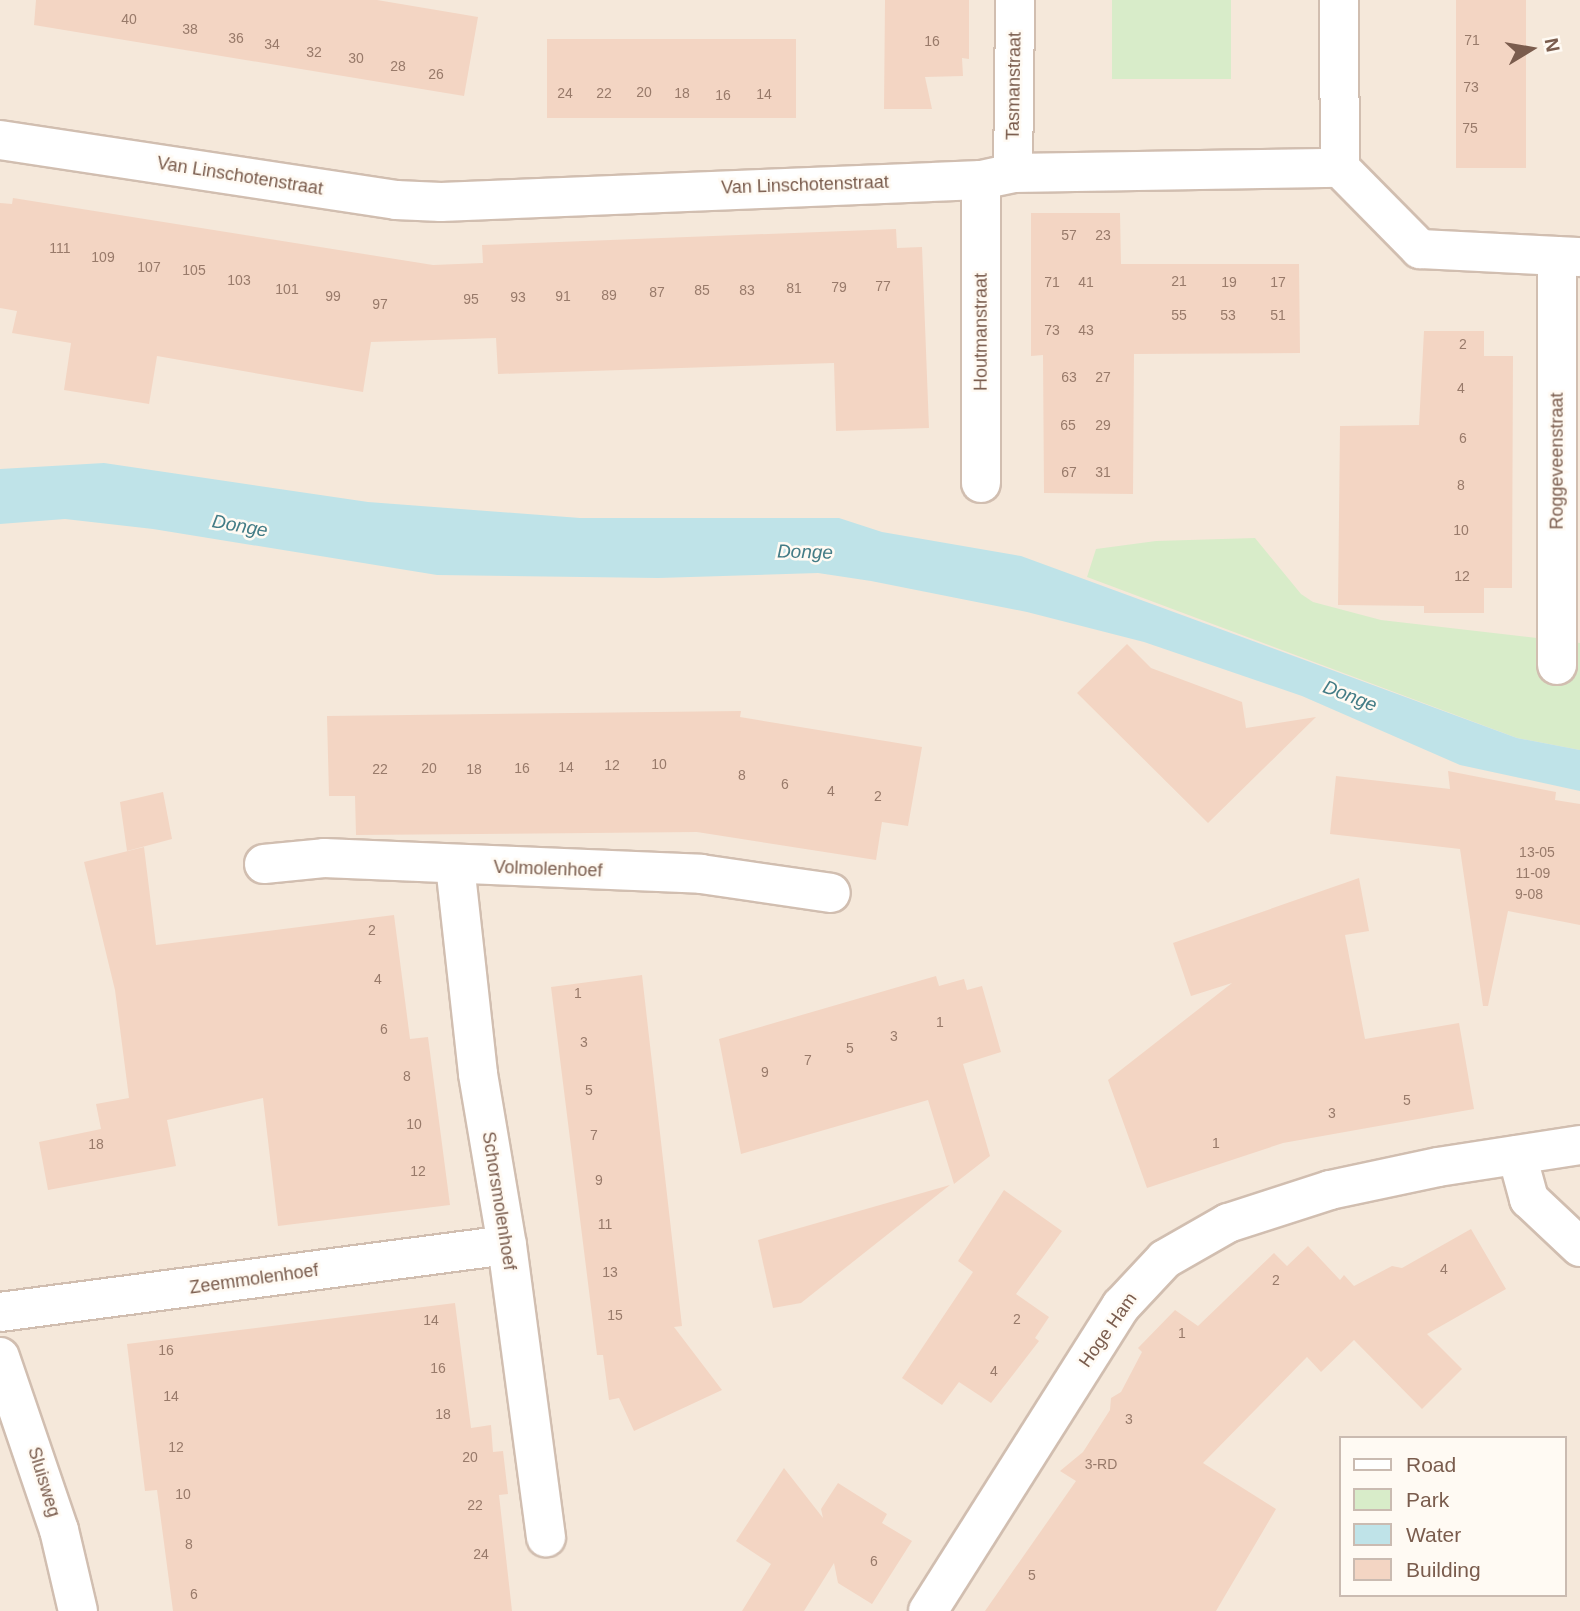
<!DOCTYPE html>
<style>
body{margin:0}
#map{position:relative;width:1580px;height:1611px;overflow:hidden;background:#fdf6ec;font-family:Helvetica,sans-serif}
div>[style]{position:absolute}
.residential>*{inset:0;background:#f5e8da}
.green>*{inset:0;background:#d8ecc9;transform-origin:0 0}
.water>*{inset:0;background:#bfe3e8}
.building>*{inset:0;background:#f3d5c3;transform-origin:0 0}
.roads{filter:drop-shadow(2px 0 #d1beb0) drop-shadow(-2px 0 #d1beb0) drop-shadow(0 2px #d1beb0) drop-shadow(0 -2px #d1beb0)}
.street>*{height:38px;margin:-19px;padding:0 19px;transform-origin:19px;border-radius:19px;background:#fff}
.secondary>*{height:38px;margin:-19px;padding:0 19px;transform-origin:19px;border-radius:19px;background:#fff}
span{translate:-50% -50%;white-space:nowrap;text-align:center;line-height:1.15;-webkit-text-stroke:5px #fffaf3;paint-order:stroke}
.number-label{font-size:14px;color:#987a6a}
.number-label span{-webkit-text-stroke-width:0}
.street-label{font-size:18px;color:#7a5c4d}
.water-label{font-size:19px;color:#437c86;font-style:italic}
.legend{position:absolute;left:1339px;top:1436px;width:228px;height:161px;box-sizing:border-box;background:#fffaf3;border:2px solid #cabbb1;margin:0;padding:9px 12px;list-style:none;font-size:21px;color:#7a5c4d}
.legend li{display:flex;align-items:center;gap:14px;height:35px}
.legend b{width:35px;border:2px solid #cabbb1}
.north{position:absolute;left:1496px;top:14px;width:70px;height:70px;-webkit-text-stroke:5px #fffaf3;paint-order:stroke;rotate:79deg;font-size:19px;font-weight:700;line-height:28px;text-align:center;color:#7a5c4d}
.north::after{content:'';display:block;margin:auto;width:24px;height:32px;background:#7a5c4d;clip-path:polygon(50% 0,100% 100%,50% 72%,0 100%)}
</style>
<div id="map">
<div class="residential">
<i style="clip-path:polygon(evenodd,0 0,1580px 0,1580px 1611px,0 1611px,0 0,1340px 1438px,1564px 1438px,1564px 1595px,1340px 1595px,1340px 1438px)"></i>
</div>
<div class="green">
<i style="left:1112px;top:0;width:119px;height:79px"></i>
<i style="clip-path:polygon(1255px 538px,1301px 594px,1313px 602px,1381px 620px,1580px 643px,1580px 750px,1517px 738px,1087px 577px,1096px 549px,1156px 541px)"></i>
</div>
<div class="water">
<i style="clip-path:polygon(104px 463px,368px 502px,580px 518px,839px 518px,882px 532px,1021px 556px,1517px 738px,1580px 750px,1580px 791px,1460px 765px,1302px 696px,1144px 642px,1027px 612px,871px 581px,818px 573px,658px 578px,437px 575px,153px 529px,65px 519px,0 524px,0 469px)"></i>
</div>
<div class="building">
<i style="clip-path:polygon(36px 0,377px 0,478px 17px,464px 96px,34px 25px)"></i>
<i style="clip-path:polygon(885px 0,969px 0,969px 59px,962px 58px,963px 76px,925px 77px,932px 109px,884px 109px)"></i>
<i style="left:1456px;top:0;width:70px;height:168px"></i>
<i style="left:547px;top:39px;width:249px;height:79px"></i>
<i style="clip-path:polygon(13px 198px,433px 265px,483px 263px,482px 245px,896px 229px,897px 248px,922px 247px,929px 428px,836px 431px,834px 363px,498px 374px,496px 338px,371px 342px,363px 392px,157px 356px,149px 404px,64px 390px,71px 343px,12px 333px,17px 311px,0 308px,0 203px,12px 204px)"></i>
<i style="clip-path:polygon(1031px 213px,1120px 213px,1121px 264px,1299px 264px,1300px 353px,1134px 354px,1133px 494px,1044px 493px,1043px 355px,1031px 356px)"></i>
<i style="clip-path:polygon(1424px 331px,1484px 331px,1484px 356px,1513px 356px,1512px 588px,1484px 588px,1484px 613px,1424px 613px,1424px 606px,1338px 605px,1340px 426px,1419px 425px)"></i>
<i style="clip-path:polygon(1127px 644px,1151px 668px,1242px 702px,1246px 728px,1316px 717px,1208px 823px,1077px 693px)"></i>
<i style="clip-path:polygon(741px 711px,740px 717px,922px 747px,908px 826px,882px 822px,876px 860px,697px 832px,356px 835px,355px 796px,329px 796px,327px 716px)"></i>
<i style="clip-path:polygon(1448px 771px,1556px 792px,1555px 800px,1580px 804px,1580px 925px,1508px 911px,1488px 1006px,1483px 1006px,1460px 849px,1330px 834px,1336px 776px,1450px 789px)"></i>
<i style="clip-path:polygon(163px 792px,172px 839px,127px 851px,120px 802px)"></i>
<i style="clip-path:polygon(144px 847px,156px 945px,394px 915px,410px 1039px,428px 1037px,450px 1205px,278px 1226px,263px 1098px,167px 1120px,176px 1166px,48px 1190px,39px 1142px,101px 1129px,96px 1104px,129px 1098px,115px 990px,84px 862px)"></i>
<i style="clip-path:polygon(1359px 878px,1369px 931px,1345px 935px,1365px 1039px,1459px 1023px,1474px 1109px,1283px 1143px,1147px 1188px,1108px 1080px,1232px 983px,1191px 996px,1173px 943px)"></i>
<i style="clip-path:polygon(642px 975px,682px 1326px,674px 1327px,722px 1390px,634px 1431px,619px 1398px,609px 1400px,603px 1355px,597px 1355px,551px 987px)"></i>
<i style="clip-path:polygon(936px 976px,939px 986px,964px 979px,967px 990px,982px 986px,1001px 1052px,963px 1064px,990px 1156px,954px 1184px,928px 1100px,741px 1154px,719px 1039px)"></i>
<i style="clip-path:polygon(950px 1185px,801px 1303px,773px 1308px,758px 1240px)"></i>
<i style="clip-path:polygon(1004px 1190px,1062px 1231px,1016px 1294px,1049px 1317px,1035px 1338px,1039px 1341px,991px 1403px,959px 1382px,942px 1405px,902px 1378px,973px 1272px,958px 1261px)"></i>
<i style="clip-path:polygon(1471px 1229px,1506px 1289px,1427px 1334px,1462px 1369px,1422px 1409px,1354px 1340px,1321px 1372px,1307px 1357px,1203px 1463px,1276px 1509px,1216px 1611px,985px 1611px,1076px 1481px,1060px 1471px,1083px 1452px,1110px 1410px,1111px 1398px,1121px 1392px,1142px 1352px,1138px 1348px,1175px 1310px,1198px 1326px,1274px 1253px,1287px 1266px,1308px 1246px,1340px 1280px,1344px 1275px,1354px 1286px,1392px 1266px,1402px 1268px)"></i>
<i style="clip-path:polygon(455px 1303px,471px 1428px,491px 1425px,493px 1452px,503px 1451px,508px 1494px,499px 1495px,512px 1611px,173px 1611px,157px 1490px,145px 1491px,127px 1344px)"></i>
<i style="clip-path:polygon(784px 1468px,823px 1518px,821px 1509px,838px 1483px,887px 1514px,882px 1523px,912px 1541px,872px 1604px,838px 1583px,834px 1563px,804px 1611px,742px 1611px,771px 1564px,736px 1541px)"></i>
</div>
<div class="roads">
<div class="street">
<i style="left:1339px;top:0;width:168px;rotate:89.7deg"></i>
<i style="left:0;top:140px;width:401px;rotate:8.6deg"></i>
<i style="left:396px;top:200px;width:45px;rotate:2.5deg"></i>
<i style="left:441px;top:202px;width:540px;rotate:-2.33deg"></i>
<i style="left:981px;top:180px;width:33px;rotate:-12deg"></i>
<i style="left:1013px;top:173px;width:327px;rotate:-0.9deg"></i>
<i style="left:1340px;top:168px;width:114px;rotate:45.4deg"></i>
<i style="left:1420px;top:249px;width:160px;rotate:2.9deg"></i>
<i style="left:1013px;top:173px;width:173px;rotate:-89.3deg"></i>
<i style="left:1557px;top:256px;width:409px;rotate:90deg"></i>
<i style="left:981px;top:483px;width:303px;rotate:-90deg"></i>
<i style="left:264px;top:864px;width:60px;rotate:-5.7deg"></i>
<i style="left:324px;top:858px;width:377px;rotate:2.4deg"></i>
<i style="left:701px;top:874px;width:131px;rotate:8.3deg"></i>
<i style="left:455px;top:865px;width:210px;rotate:83.7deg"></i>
<i style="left:478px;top:1074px;width:173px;rotate:80.4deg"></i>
<i style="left:507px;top:1245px;width:295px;rotate:82.4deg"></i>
<i style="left:1517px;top:1155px;width:46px;rotate:74.7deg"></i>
<i style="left:1529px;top:1199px;width:70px;rotate:43.3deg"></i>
<i style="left:0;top:1312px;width:511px;rotate:-7.53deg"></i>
<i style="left:0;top:1357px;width:183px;rotate:71.2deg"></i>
<i style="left:59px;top:1530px;width:83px;rotate:76.8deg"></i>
</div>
<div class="secondary">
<i style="left:928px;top:1611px;width:361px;rotate:-57.7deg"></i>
<i style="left:1121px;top:1306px;width:64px;rotate:-46.9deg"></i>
<i style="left:1165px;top:1259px;width:73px;rotate:-29.7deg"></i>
<i style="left:1228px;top:1223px;width:107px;rotate:-17.9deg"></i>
<i style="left:1330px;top:1190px;width:110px;rotate:-12deg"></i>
<i style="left:1438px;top:1167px;width:144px;rotate:-8.8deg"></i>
</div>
</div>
<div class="number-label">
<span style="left:129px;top:19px">40</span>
<span style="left:190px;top:29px">38</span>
<span style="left:236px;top:38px">36</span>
<span style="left:1472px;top:40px">71</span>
<span style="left:932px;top:41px">16</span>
<span style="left:272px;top:44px">34</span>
<span style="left:314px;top:52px">32</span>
<span style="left:356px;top:58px">30</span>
<span style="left:398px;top:66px">28</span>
<span style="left:436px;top:74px">26</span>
<span style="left:1471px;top:87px">73</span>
<span style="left:644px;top:92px">20</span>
<span style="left:565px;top:93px">24</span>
<span style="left:604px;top:93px">22</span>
<span style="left:682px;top:93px">18</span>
<span style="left:764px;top:94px">14</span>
<span style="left:723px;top:95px">16</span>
<span style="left:1470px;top:128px">75</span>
<span style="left:1069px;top:235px">57</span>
<span style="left:1103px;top:235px">23</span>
<span style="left:60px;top:248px">111</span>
<span style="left:103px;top:257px">109</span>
<span style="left:149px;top:267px">107</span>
<span style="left:194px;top:270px">105</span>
<span style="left:239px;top:280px">103</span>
<span style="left:1179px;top:281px">21</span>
<span style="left:1052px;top:282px">71</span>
<span style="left:1086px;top:282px">41</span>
<span style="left:1229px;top:282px">19</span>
<span style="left:1278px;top:282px">17</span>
<span style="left:883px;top:286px">77</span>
<span style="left:839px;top:287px">79</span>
<span style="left:794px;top:288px">81</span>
<span style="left:287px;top:289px">101</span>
<span style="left:702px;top:290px">85</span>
<span style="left:747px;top:290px">83</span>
<span style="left:657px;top:292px">87</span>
<span style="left:609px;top:295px">89</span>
<span style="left:333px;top:296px">99</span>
<span style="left:563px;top:296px">91</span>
<span style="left:518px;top:297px">93</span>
<span style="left:471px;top:299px">95</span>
<span style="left:380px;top:304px">97</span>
<span style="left:1179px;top:315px">55</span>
<span style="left:1228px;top:315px">53</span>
<span style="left:1278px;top:315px">51</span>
<span style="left:1052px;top:330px">73</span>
<span style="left:1086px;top:330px">43</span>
<span style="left:1463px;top:344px">2</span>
<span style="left:1069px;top:377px">63</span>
<span style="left:1103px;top:377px">27</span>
<span style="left:1461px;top:388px">4</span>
<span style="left:1068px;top:425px">65</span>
<span style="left:1103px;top:425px">29</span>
<span style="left:1463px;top:438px">6</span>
<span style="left:1069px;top:472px">67</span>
<span style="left:1103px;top:472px">31</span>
<span style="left:1461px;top:485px">8</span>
<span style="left:1461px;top:530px">10</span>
<span style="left:1462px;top:576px">12</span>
<span style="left:659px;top:764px">10</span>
<span style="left:612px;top:765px">12</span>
<span style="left:566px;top:767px">14</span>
<span style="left:429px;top:768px">20</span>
<span style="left:522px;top:768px">16</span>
<span style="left:380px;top:769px">22</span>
<span style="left:474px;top:769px">18</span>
<span style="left:742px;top:775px">8</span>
<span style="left:785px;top:784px">6</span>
<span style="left:831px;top:791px">4</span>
<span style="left:878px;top:796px">2</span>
<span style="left:1537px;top:852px">13-05</span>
<span style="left:1533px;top:873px">11-09</span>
<span style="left:1529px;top:894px">9-08</span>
<span style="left:372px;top:930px">2</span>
<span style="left:378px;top:979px">4</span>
<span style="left:578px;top:993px">1</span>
<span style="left:940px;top:1022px">1</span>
<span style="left:384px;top:1029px">6</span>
<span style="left:894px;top:1036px">3</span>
<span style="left:584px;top:1042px">3</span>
<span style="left:850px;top:1048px">5</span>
<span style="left:808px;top:1060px">7</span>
<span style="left:765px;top:1072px">9</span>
<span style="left:407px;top:1076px">8</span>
<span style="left:589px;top:1090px">5</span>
<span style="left:1407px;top:1100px">5</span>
<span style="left:1332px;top:1113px">3</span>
<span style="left:414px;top:1124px">10</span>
<span style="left:594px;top:1135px">7</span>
<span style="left:1216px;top:1143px">1</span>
<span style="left:96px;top:1144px">18</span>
<span style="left:418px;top:1171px">12</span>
<span style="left:599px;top:1180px">9</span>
<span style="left:605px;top:1224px">11</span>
<span style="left:1444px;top:1269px">4</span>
<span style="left:610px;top:1272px">13</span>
<span style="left:1276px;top:1280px">2</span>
<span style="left:615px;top:1315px">15</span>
<span style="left:1017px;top:1319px">2</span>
<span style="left:431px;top:1320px">14</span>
<span style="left:1182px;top:1333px">1</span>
<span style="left:166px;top:1350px">16</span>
<span style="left:438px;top:1368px">16</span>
<span style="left:994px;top:1371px">4</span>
<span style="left:171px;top:1396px">14</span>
<span style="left:443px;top:1414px">18</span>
<span style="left:1129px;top:1419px">3</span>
<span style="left:176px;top:1447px">12</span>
<span style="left:470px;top:1457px">20</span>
<span style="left:1101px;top:1464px">3-RD</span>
<span style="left:183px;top:1494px">10</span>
<span style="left:475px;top:1505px">22</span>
<span style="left:189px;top:1544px">8</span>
<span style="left:481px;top:1554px">24</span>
<span style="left:874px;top:1561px">6</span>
<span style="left:1032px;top:1575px">5</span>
<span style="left:194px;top:1594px">6</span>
</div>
<div class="street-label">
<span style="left:1014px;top:86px;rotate:-89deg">Tasmanstraat</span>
<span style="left:240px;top:176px;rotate:9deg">Van Linschotenstraat</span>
<span style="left:805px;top:185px;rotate:-2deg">Van Linschotenstraat</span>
<span style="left:981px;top:332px;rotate:-90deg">Houtmanstraat</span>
<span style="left:1557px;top:461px;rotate:-90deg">Roggeveenstraat</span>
<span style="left:548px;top:869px;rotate:2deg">Volmolenhoef</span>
<span style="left:499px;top:1201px;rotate:81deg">Schorsmolenhoef</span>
<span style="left:254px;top:1279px;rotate:-8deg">Zeemmolenhoef</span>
<span style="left:1108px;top:1330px;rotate:-55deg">Hoge Ham</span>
<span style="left:44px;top:1482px;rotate:73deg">Sluisweg</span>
</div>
<div class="water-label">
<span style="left:240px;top:526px;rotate:10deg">Donge</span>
<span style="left:805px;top:552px;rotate:1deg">Donge</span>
<span style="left:1350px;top:696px;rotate:21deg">Donge</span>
</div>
<ul class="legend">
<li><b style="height:9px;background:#fff"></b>Road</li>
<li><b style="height:19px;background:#d8ecc9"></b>Park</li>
<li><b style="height:19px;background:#bfe3e8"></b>Water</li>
<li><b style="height:19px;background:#f3d5c3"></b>Building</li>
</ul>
<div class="north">N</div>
</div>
